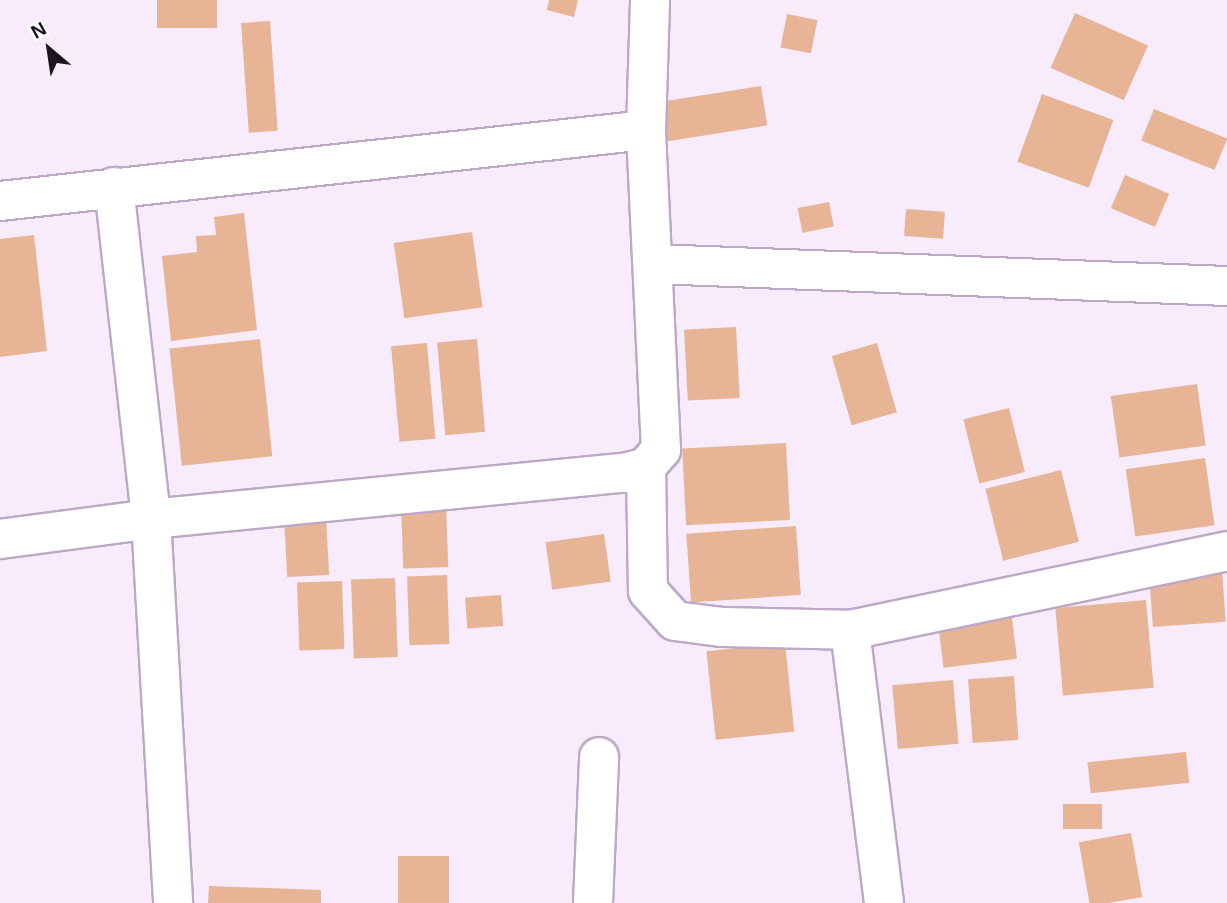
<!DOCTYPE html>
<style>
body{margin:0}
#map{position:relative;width:1227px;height:903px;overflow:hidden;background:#f7ebfc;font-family:Arial,sans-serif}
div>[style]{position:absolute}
.building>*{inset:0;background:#e7b496;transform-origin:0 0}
.roads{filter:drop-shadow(2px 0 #bda9c5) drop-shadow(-2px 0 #bda9c5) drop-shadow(0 2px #bda9c5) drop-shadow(0 -2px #bda9c5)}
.minor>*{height:38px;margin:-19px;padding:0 19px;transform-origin:19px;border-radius:19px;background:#fff}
span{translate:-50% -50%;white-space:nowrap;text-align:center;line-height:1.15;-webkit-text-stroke:5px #fdfdfd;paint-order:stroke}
.north{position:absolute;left:14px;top:14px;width:70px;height:70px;-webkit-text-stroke:5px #fdfdfd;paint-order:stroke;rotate:331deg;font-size:19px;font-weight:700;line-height:28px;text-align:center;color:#1c151f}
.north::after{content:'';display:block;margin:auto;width:24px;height:32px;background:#1c151f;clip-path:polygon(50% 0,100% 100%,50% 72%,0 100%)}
</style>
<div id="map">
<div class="building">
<i style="left:157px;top:0;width:60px;height:28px"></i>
<i style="clip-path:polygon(549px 0,578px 0,574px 17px,547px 10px)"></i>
<i style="left:1075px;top:13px;width:80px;height:60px;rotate:24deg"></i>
<i style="left:787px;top:14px;width:31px;height:34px;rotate:11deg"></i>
<i style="left:270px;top:21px;width:110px;height:29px;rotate:86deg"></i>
<i style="left:761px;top:86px;width:40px;height:109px;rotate:81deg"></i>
<i style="left:1042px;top:94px;width:76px;height:72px;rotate:20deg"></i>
<i style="left:1154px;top:109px;width:79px;height:34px;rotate:22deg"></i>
<i style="left:1125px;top:175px;width:48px;height:36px;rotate:23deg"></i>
<i style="left:829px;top:202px;width:25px;height:32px;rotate:79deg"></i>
<i style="left:906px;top:209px;width:39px;height:27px;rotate:4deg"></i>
<i style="clip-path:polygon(244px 213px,257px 330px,171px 341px,162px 256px,197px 252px,196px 236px,216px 235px,214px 217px)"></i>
<i style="left:472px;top:232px;width:76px;height:79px;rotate:82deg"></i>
<i style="clip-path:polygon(34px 235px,47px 351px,0 357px,0 239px)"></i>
<i style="left:736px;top:327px;width:71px;height:52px;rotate:87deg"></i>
<i style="left:260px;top:339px;width:118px;height:91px;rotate:84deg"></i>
<i style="left:477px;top:339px;width:93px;height:40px;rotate:85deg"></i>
<i style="left:427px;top:343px;width:96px;height:36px;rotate:85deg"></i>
<i style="left:877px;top:343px;width:72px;height:47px;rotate:74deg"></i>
<i style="left:1197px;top:384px;width:62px;height:87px;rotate:82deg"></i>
<i style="left:1009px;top:408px;width:66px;height:47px;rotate:76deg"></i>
<i style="left:786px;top:443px;width:77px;height:104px;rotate:87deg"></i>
<i style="left:1205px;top:458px;width:68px;height:80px;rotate:82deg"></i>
<i style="left:1061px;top:470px;width:74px;height:78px;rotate:76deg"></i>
<i style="left:446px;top:503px;width:64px;height:45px;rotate:88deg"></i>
<i style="left:326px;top:515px;width:60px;height:42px;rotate:87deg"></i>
<i style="left:796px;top:526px;width:69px;height:110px;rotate:86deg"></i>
<i style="left:604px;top:534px;width:48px;height:59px;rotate:82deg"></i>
<i style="left:1222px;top:569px;width:53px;height:73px;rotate:86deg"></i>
<i style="left:447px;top:575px;width:69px;height:40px;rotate:88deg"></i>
<i style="left:395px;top:578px;width:79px;height:44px;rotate:88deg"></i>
<i style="left:342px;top:581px;width:68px;height:45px;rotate:88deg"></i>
<i style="left:501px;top:595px;width:31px;height:36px;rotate:86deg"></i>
<i style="left:1146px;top:600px;width:88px;height:91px;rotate:85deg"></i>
<i style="left:1011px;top:610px;width:49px;height:74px;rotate:83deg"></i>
<i style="left:785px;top:643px;width:89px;height:79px;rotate:84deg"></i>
<i style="left:1014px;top:676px;width:64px;height:46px;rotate:86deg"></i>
<i style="left:953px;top:680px;width:64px;height:61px;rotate:85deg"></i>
<i style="left:1186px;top:752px;width:31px;height:99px;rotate:84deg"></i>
<i style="left:1063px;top:804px;width:39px;height:25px"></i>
<i style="left:1131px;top:833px;width:65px;height:53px;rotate:80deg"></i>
<i style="left:398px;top:856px;width:51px;height:47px"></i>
<i style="clip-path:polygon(209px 886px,321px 890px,321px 903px,208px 903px)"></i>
</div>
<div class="roads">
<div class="minor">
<i style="left:114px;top:187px;width:334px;rotate:83.6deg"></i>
<i style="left:151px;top:519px;width:385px;rotate:86.7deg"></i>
<i style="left:0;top:201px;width:650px;rotate:-6.27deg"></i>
<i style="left:654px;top:264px;width:573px;rotate:2.2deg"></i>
<i style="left:646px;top:467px;width:124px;rotate:89.1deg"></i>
<i style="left:648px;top:591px;width:40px;rotate:48deg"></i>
<i style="left:675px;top:621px;width:46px;rotate:7.4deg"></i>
<i style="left:721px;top:627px;width:129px;rotate:1.3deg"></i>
<i style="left:0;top:539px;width:152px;rotate:-7.5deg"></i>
<i style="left:151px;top:519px;width:475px;rotate:-5.6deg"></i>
<i style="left:624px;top:473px;width:23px;rotate:-15deg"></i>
<i style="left:646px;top:467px;width:23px;rotate:-49deg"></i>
<i style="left:661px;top:450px;width:320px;rotate:-92.7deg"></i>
<i style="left:646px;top:130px;width:130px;rotate:-88.2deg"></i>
<i style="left:593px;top:903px;width:146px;rotate:-87.6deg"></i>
<i style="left:884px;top:903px;width:275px;rotate:-97.1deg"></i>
<i style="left:850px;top:630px;width:385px;rotate:-11.8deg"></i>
</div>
</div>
<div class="north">N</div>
</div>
